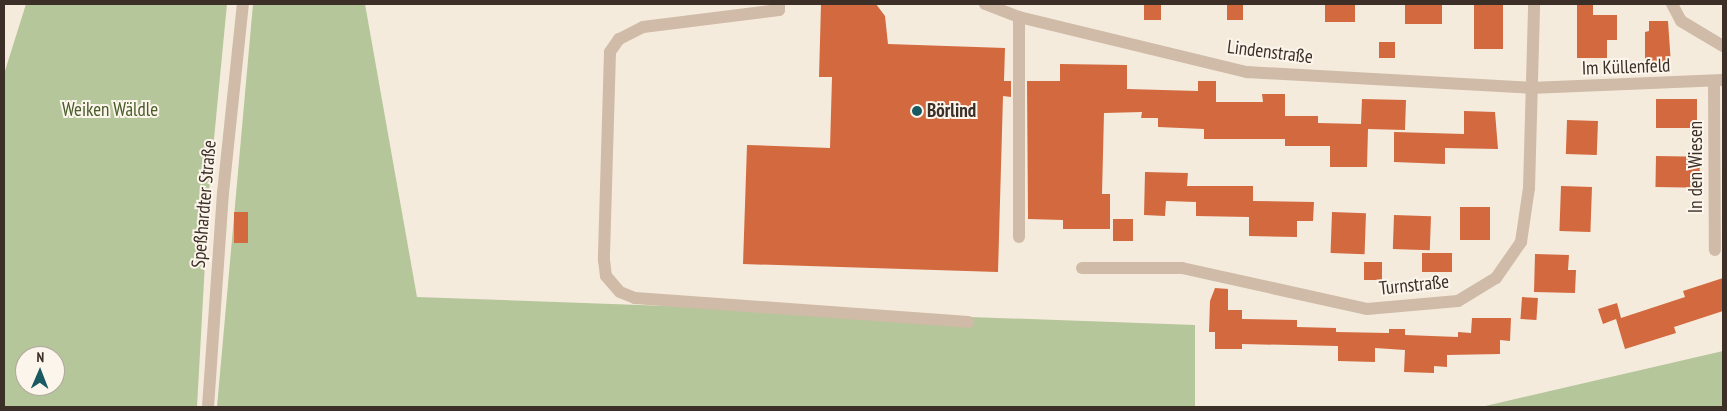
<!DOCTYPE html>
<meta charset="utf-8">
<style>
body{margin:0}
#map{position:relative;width:1727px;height:411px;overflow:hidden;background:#f5ebdd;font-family:"PT Sans Narrow",sans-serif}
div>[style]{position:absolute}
.green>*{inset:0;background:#b6c69b}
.building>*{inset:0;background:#d3693e;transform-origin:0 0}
.minor>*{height:12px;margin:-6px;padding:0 6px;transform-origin:6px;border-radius:6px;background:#cfbba7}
.dots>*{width:14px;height:14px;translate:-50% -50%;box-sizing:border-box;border:2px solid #fcf5eb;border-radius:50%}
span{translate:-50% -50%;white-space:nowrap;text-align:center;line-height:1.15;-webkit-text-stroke:4px #fcf5eb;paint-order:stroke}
.street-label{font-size:19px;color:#3b2f28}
.park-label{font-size:19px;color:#475c29}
.poi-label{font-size:19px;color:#3b2f28;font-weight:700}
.left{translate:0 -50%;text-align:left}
.frame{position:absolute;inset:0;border:5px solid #3b2f28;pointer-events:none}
.north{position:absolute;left:15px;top:346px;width:50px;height:50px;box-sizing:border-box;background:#fcf5eb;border:1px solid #afa69d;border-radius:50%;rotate:1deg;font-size:14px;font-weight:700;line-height:20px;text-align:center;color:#3b2f28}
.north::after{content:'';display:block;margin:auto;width:18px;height:22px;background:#195962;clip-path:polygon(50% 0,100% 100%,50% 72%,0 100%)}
</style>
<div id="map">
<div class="green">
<i style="clip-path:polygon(evenodd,26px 4px,227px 4px,209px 191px,197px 407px,4px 407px,4px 74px,26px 4px,25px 356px,55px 356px,55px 386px,25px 386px,25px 356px)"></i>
<i style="clip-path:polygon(253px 4px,365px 4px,417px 297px,1195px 325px,1195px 407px,217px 407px)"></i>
<i style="clip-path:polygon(1723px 351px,1723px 407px,1481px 407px)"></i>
</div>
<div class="building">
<i style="clip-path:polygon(821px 4px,876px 4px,885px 16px,888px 44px,1005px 48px,1004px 81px,1011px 81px,1011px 97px,1003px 96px,998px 272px,743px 264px,747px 145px,830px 148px,832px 77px,819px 77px)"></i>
<i style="left:1144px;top:4px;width:17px;height:16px"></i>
<i style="left:1227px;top:4px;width:16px;height:16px"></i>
<i style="left:1325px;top:4px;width:30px;height:18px"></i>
<i style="left:1405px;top:4px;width:37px;height:20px"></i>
<i style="left:1474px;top:4px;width:29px;height:45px"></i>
<i style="clip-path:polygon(1577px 4px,1593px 4px,1593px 15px,1617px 15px,1617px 40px,1607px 40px,1607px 58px,1577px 58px)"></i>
<i style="clip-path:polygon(1649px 21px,1668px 21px,1671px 64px,1645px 64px,1645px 32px,1649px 31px)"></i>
<i style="left:1379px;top:42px;width:16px;height:16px"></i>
<i style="clip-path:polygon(1060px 64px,1127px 65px,1127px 89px,1198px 91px,1198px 81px,1216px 81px,1216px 102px,1263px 102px,1262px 94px,1285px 94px,1285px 116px,1318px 116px,1318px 123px,1361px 124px,1362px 99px,1406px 100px,1405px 130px,1368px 129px,1367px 167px,1330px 167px,1330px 146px,1285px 146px,1285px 139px,1204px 139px,1204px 129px,1158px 127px,1158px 118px,1141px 118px,1142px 112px,1104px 113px,1102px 194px,1110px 194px,1110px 229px,1063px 229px,1063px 220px,1028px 219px,1027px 81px,1060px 81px)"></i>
<i style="left:1656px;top:99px;width:41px;height:29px"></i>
<i style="clip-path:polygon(1464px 111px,1495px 112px,1498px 149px,1445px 148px,1445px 164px,1394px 162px,1394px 132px,1464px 134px)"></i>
<i style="left:1567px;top:120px;width:31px;height:34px;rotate:2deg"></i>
<i style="left:1656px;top:156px;width:44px;height:31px;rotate:1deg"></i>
<i style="clip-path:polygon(1145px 172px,1188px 173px,1187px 186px,1253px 186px,1253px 201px,1314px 202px,1313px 221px,1297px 221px,1297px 237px,1249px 236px,1249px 217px,1196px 216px,1196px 202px,1166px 201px,1165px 216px,1144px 215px)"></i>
<i style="left:1561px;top:186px;width:31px;height:45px;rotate:2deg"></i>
<i style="left:1460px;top:207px;width:30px;height:33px"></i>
<i style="left:234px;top:212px;width:14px;height:31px"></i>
<i style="left:1332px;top:212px;width:34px;height:41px;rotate:2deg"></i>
<i style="left:1394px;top:215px;width:37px;height:34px;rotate:2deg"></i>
<i style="left:1113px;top:219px;width:20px;height:22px"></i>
<i style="left:1422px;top:253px;width:30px;height:19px"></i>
<i style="clip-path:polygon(1535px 254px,1569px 255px,1568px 270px,1576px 270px,1575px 293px,1534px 292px)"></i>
<i style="left:1364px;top:262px;width:18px;height:18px"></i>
<i style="clip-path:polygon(1723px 278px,1723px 311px,1674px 327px,1676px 333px,1625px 349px,1616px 319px,1603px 324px,1598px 309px,1617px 303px,1621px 318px,1685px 297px,1683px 291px)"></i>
<i style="clip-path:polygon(1215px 288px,1228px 289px,1228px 310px,1242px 310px,1242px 319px,1297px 320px,1297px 327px,1336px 328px,1336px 332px,1389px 333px,1389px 329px,1405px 329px,1405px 335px,1458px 337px,1458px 332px,1471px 333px,1472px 318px,1511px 318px,1510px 341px,1500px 340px,1500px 354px,1447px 355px,1447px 367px,1434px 366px,1434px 373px,1404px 372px,1405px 350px,1375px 348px,1375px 362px,1338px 361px,1338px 346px,1242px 344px,1242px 349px,1215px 349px,1215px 332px,1209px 332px,1210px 301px)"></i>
<i style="left:1522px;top:297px;width:16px;height:22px;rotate:4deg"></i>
</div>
<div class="minor">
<i style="left:779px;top:4px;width:6px;rotate:90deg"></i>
<i style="left:779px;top:10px;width:137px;rotate:172.9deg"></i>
<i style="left:643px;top:27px;width:27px;rotate:153deg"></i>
<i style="left:619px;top:39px;width:16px;rotate:125deg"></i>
<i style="left:610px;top:52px;width:208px;rotate:91.7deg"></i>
<i style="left:604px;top:260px;width:16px;rotate:83deg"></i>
<i style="left:606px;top:276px;width:21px;rotate:49deg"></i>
<i style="left:620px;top:292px;width:16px;rotate:22deg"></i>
<i style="left:635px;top:298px;width:334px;rotate:4.1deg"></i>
<i style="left:985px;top:4px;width:36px;rotate:21deg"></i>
<i style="left:1019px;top:17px;width:235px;rotate:13.6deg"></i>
<i style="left:1247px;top:72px;width:283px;rotate:3.2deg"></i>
<i style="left:1530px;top:88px;width:193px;rotate:-2.4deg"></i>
<i style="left:1672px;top:4px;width:19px;rotate:62deg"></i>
<i style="left:1681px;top:21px;width:49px;rotate:30.8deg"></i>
<i style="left:1019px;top:17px;width:220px;rotate:90deg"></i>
<i style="left:1714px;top:83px;width:167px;rotate:89.7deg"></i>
<i style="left:1082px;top:268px;width:100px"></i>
<i style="left:1182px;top:268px;width:189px;rotate:12.5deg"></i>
<i style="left:1367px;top:309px;width:91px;rotate:-5deg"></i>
<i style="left:1458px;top:301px;width:44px;rotate:-31.2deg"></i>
<i style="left:1496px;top:278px;width:44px;rotate:-55.2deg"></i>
<i style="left:1521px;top:242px;width:55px;rotate:-81.6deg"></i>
<i style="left:1529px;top:188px;width:184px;rotate:-88.4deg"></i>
<i style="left:208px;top:407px;width:215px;rotate:-86deg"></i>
<i style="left:223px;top:193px;width:190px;rotate:-84deg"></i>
</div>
<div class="dots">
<i style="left:917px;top:111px;background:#195962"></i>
</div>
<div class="street-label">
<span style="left:1270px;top:52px;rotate:7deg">Lindenstraße</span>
<span style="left:1626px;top:67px;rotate:-2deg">Im Küllenfeld</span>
<span style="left:1696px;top:167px;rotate:-90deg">In den Wiesen</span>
<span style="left:204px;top:204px;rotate:-85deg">Speßhardter Straße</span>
<span style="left:1414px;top:285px;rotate:-6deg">Turnstraße</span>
</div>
<div class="park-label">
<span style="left:110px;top:110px">Weiken Wäldle</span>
</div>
<div class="poi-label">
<span class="left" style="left:927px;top:111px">Börlind</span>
</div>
<div class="frame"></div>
<div class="north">N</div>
</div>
